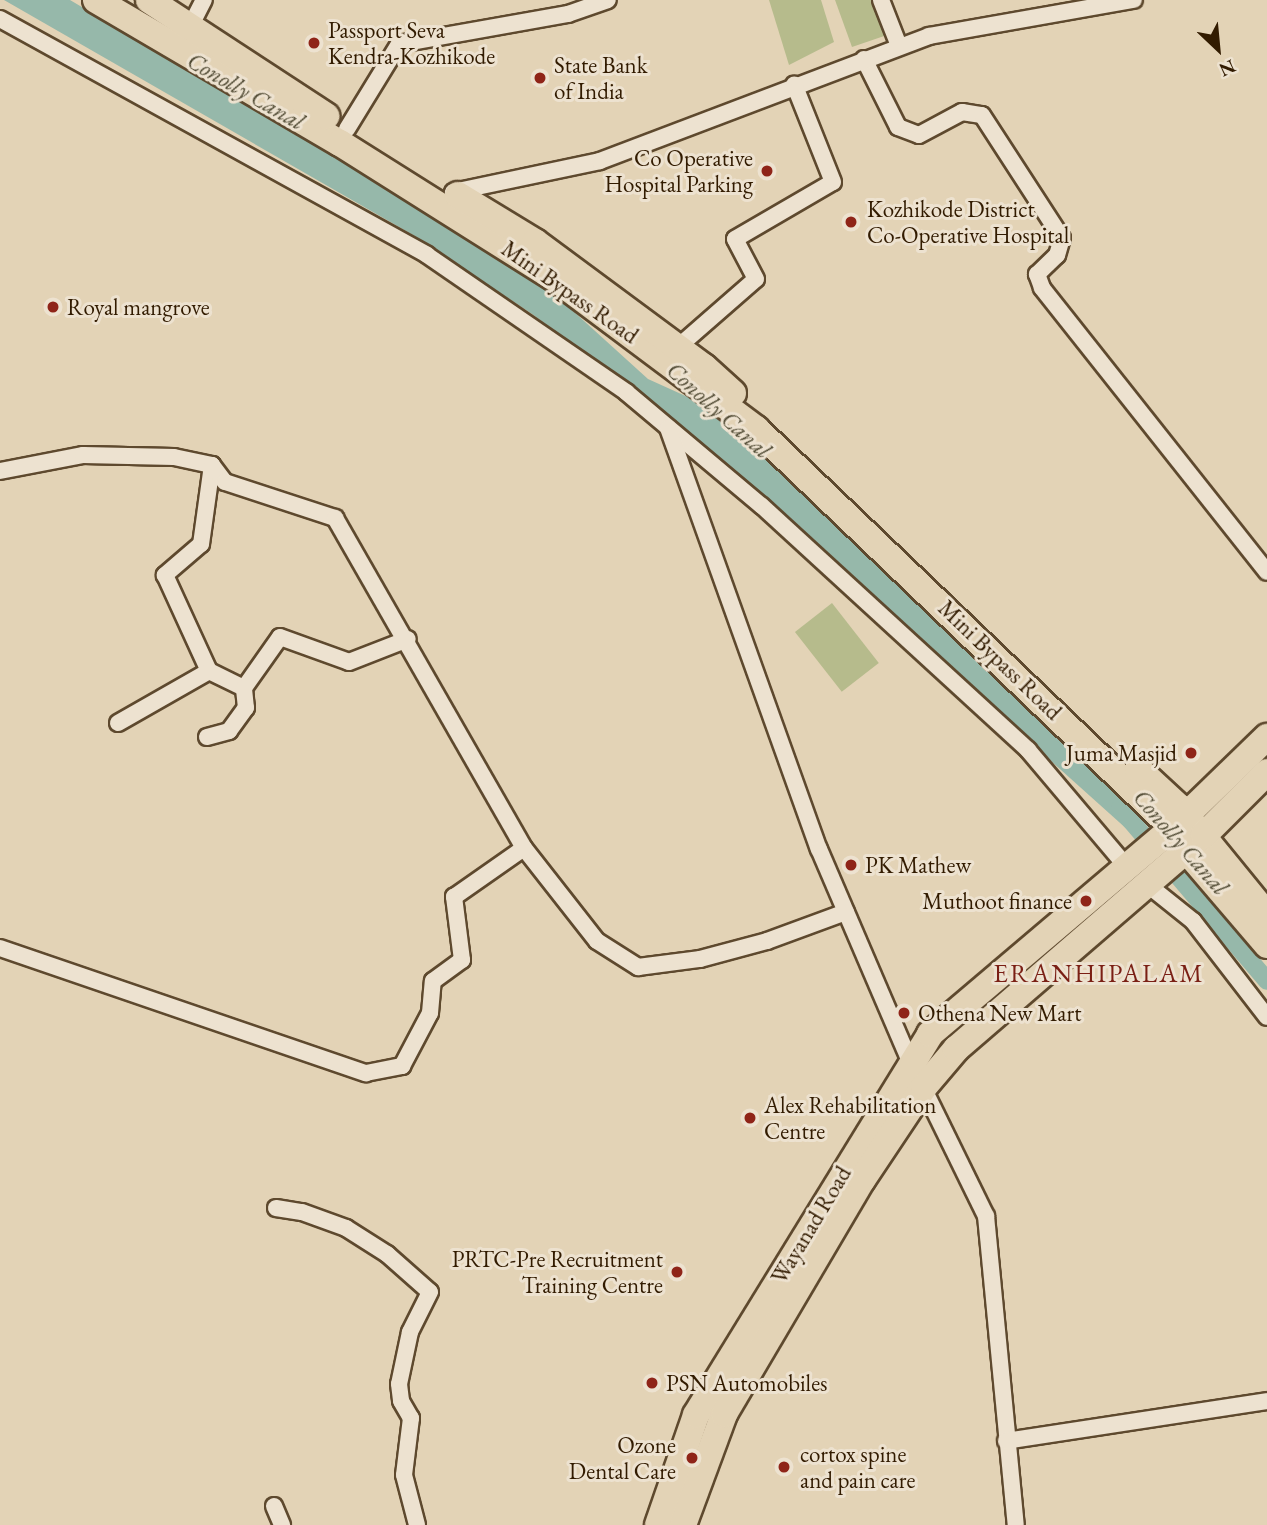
<!DOCTYPE html>
<style>
body{margin:0}
#map{position:relative;width:1267px;height:1525px;overflow:hidden;background:#e3d3b6;font-family:"EB Garamond",serif}
div>[style]{position:absolute}
.green>*{inset:0;background:#b6bb8c;transform-origin:0 0}
.water>*{inset:0;background:#96b8aa}
.canal>*{height:18px;margin:-9px;padding:0 9px;transform-origin:9px;border-radius:9px;background:#96b8aa}
.roads{filter:drop-shadow(2px 0 #5e492e) drop-shadow(-2px 0 #5e492e) drop-shadow(0 2px #5e492e) drop-shadow(0 -2px #5e492e)}
.street>*{height:16px;margin:-8px;padding:0 8px;transform-origin:8px;border-radius:8px;background:#ede2d0}
.primary>*{height:26px;margin:-13px;padding:0 13px;transform-origin:13px;border-radius:13px;background:#e3d3b6}
.dots>*{width:19px;height:19px;translate:-50% -50%;box-sizing:border-box;border:4px solid #ede2d0;border-radius:50%}
span{translate:-50% -50%;white-space:nowrap;text-align:center;line-height:1.15;-webkit-text-stroke:6px #ede2d0;paint-order:stroke}
.poi-label{font-size:23px;color:#321b00}
.left{translate:0 -50%;text-align:left}
.right{translate:-100% -50%;text-align:right}
.street-label{font-size:23px;color:#321b00}
.water-label{font-size:24px;color:#504a33;font-style:italic}
.quarter-label{font-size:26px;color:#7a1f14;letter-spacing:2px}
.north{position:absolute;left:1183px;top:14px;width:70px;height:70px;-webkit-text-stroke:5px #ede2d0;paint-order:stroke;rotate:154deg;font-size:19px;font-weight:700;line-height:28px;text-align:center;color:#321b00}
.north::after{content:'';display:block;margin:auto;width:24px;height:32px;background:#321b00;clip-path:polygon(50% 0,100% 100%,50% 72%,0 100%)}
</style>
<div id="map">
<div class="green">
<i style="clip-path:polygon(769px 0,821px 0,834px 42px,789px 65px)"></i>
<i style="clip-path:polygon(835px 0,878px 0,890px 34px,852px 47px)"></i>
<i style="left:832px;top:603px;width:76px;height:47px;rotate:52deg"></i>
</div>
<div class="water">
<i style="clip-path:polygon(4px 0,70px 0,530px 272px,648px 379px,712px 408px,1151px 809px,1129px 831px,652px 403px,532px 314px,413px 235px)"></i>
</div>
<div class="canal">
<i style="left:1120px;top:808px;width:227px;rotate:49.6deg"></i>
</div>
<div class="roads">
<div class="street">
<i style="left:881px;top:0;width:49px;rotate:68.6deg"></i>
<i style="left:0;top:19px;width:488px;rotate:28.9deg"></i>
<i style="left:427px;top:255px;width:242px;rotate:34.5deg"></i>
<i style="left:626px;top:392px;width:177px;rotate:40deg"></i>
<i style="left:762px;top:506px;width:361px;rotate:42.5deg"></i>
<i style="left:1028px;top:750px;width:153px;rotate:49.8deg"></i>
<i style="left:191px;top:25px;width:28px;rotate:-63deg"></i>
<i style="left:864px;top:59px;width:76px;rotate:63.4deg"></i>
<i style="left:898px;top:127px;width:22px;rotate:21deg"></i>
<i style="left:919px;top:135px;width:49px;rotate:-28.1deg"></i>
<i style="left:962px;top:112px;width:20px;rotate:9deg"></i>
<i style="left:982px;top:115px;width:147px;rotate:57deg"></i>
<i style="left:1062px;top:238px;width:18px;rotate:106deg"></i>
<i style="left:1057px;top:255px;width:28px;rotate:136deg"></i>
<i style="left:1037px;top:274px;width:15px;rotate:70deg"></i>
<i style="left:1042px;top:288px;width:362px;rotate:51.6deg"></i>
<i style="left:347px;top:129px;width:100px;rotate:-58.5deg"></i>
<i style="left:399px;top:44px;width:172px;rotate:-10.1deg"></i>
<i style="left:568px;top:14px;width:42px;rotate:-19.3deg"></i>
<i style="left:453px;top:192px;width:150px;rotate:-11.9deg"></i>
<i style="left:600px;top:161px;width:352px;rotate:-20.8deg"></i>
<i style="left:929px;top:36px;width:208px;rotate:-10deg"></i>
<i style="left:678px;top:347px;width:103px;rotate:-41.1deg"></i>
<i style="left:756px;top:279px;width:45px;rotate:-117.7deg"></i>
<i style="left:735px;top:239px;width:113px;rotate:-30.2deg"></i>
<i style="left:833px;top:182px;width:105px;rotate:-111.7deg"></i>
<i style="left:668px;top:428px;width:447px;rotate:70.3deg"></i>
<i style="left:819px;top:849px;width:231px;rotate:66.8deg"></i>
<i style="left:910px;top:1061px;width:173px;rotate:63.9deg"></i>
<i style="left:986px;top:1216px;width:310px;rotate:84.5deg"></i>
<i style="left:212px;top:465px;width:80px;rotate:97.9deg"></i>
<i style="left:201px;top:544px;width:48px;rotate:139.3deg"></i>
<i style="left:165px;top:575px;width:106px;rotate:65.4deg"></i>
<i style="left:209px;top:671px;width:39px;rotate:26deg"></i>
<i style="left:244px;top:688px;width:62px;rotate:-54.8deg"></i>
<i style="left:280px;top:637px;width:73px;rotate:19.9deg"></i>
<i style="left:349px;top:662px;width:63px;rotate:-21.3deg"></i>
<i style="left:0;top:471px;width:85px;rotate:-10.9deg"></i>
<i style="left:83px;top:455px;width:91px;rotate:1.3deg"></i>
<i style="left:174px;top:457px;width:39px;rotate:12deg"></i>
<i style="left:212px;top:465px;width:21px;rotate:53deg"></i>
<i style="left:225px;top:482px;width:116px;rotate:18.1deg"></i>
<i style="left:335px;top:518px;width:380px;rotate:60.2deg"></i>
<i style="left:524px;top:848px;width:118px;rotate:51.9deg"></i>
<i style="left:597px;top:941px;width:49px;rotate:32.4deg"></i>
<i style="left:638px;top:967px;width:63px;rotate:-7.4deg"></i>
<i style="left:700px;top:959px;width:69px;rotate:-15deg"></i>
<i style="left:767px;top:941px;width:84px;rotate:-20.2deg"></i>
<i style="left:118px;top:723px;width:105px;rotate:-29.7deg"></i>
<i style="left:207px;top:737px;width:23px;rotate:-15deg"></i>
<i style="left:229px;top:731px;width:29px;rotate:-54deg"></i>
<i style="left:246px;top:708px;width:20px;rotate:-96deg"></i>
<i style="left:1148px;top:885px;width:58px;rotate:38.7deg"></i>
<i style="left:1193px;top:921px;width:121px;rotate:52.4deg"></i>
<i style="left:0;top:948px;width:387px;rotate:18.9deg"></i>
<i style="left:366px;top:1073px;width:37px;rotate:-11deg"></i>
<i style="left:402px;top:1066px;width:60px;rotate:-62.2deg"></i>
<i style="left:430px;top:1013px;width:32px;rotate:-85deg"></i>
<i style="left:433px;top:981px;width:36px;rotate:-36deg"></i>
<i style="left:462px;top:960px;width:64px;rotate:-97.2deg"></i>
<i style="left:454px;top:897px;width:85px;rotate:-35deg"></i>
<i style="left:276px;top:1208px;width:26px;rotate:9deg"></i>
<i style="left:302px;top:1212px;width:47px;rotate:20deg"></i>
<i style="left:346px;top:1228px;width:49px;rotate:32.4deg"></i>
<i style="left:387px;top:1254px;width:57px;rotate:41.5deg"></i>
<i style="left:430px;top:1292px;width:45px;rotate:116.6deg"></i>
<i style="left:410px;top:1332px;width:53px;rotate:101.9deg"></i>
<i style="left:399px;top:1384px;width:17px;rotate:83deg"></i>
<i style="left:401px;top:1401px;width:20px;rotate:60deg"></i>
<i style="left:411px;top:1418px;width:57px;rotate:97deg"></i>
<i style="left:404px;top:1475px;width:52px;rotate:75.4deg"></i>
<i style="left:1006px;top:1441px;width:264px;rotate:-8.7deg"></i>
<i style="left:274px;top:1506px;width:21px;rotate:67deg"></i>
</div>
<div class="primary">
<i style="left:96px;top:0;width:283px;rotate:30.4deg"></i>
<i style="left:340px;top:143px;width:252px;rotate:32.2deg"></i>
<i style="left:553px;top:277px;width:254px;rotate:36.8deg"></i>
<i style="left:756px;top:429px;width:577px;rotate:43.74deg"></i>
<i style="left:1173px;top:828px;width:26px;rotate:59deg"></i>
<i style="left:1186px;top:850px;width:125px;rotate:49.5deg"></i>
<i style="left:149px;top:0;width:212px;rotate:33.2deg"></i>
<i style="left:458px;top:195px;width:90px;rotate:31.4deg"></i>
<i style="left:535px;top:242px;width:210px;rotate:36.5deg"></i>
<i style="left:704px;top:367px;width:39px;rotate:42deg"></i>
<i style="left:1138px;top:769px;width:56px;rotate:42.8deg"></i>
<i style="left:1179px;top:807px;width:139px;rotate:50.8deg"></i>
<i style="left:658px;top:1525px;width:116px;rotate:-70.9deg"></i>
<i style="left:696px;top:1415px;width:447px;rotate:-58.4deg"></i>
<i style="left:930px;top:1034px;width:319px;rotate:-40.3deg"></i>
<i style="left:1173px;top:828px;width:131px;rotate:-44.1deg"></i>
<i style="left:683px;top:1525px;width:118px;rotate:-69.7deg"></i>
<i style="left:724px;top:1414px;width:272px;rotate:-59.5deg"></i>
<i style="left:862px;top:1180px;width:112px;rotate:-56.3deg"></i>
<i style="left:924px;top:1087px;width:50px;rotate:-49.9deg"></i>
<i style="left:956px;top:1049px;width:328px;rotate:-40.8deg"></i>
<i style="left:1204px;top:835px;width:89px;rotate:-45deg"></i>
</div>
</div>
<div class="dots">
<i style="left:314px;top:43px;background:#8f2418"></i>
<i style="left:540px;top:78px;background:#8f2418"></i>
<i style="left:767px;top:171px;background:#8f2418"></i>
<i style="left:851px;top:222px;background:#8f2418"></i>
<i style="left:53px;top:307px;background:#8f2418"></i>
<i style="left:1191px;top:753px;background:#8f2418"></i>
<i style="left:851px;top:865px;background:#8f2418"></i>
<i style="left:1086px;top:901px;background:#8f2418"></i>
<i style="left:904px;top:1013px;background:#8f2418"></i>
<i style="left:750px;top:1118px;background:#8f2418"></i>
<i style="left:677px;top:1272px;background:#8f2418"></i>
<i style="left:652px;top:1383px;background:#8f2418"></i>
<i style="left:692px;top:1458px;background:#8f2418"></i>
<i style="left:784px;top:1467px;background:#8f2418"></i>
</div>
<div class="poi-label">
<span class="left" style="left:328px;top:43px">Passport Seva<br>Kendra-Kozhikode</span>
<span class="left" style="left:554px;top:78px">State Bank<br>of India</span>
<span class="right" style="left:753px;top:171px">Co Operative<br>Hospital Parking</span>
<span class="left" style="left:867px;top:222px">Kozhikode District<br>Co-Operative Hospital</span>
<span class="left" style="left:67px;top:307px">Royal mangrove</span>
<span class="right" style="left:1177px;top:753px">Juma Masjid</span>
<span class="left" style="left:865px;top:865px">PK Mathew</span>
<span class="right" style="left:1072px;top:901px">Muthoot finance</span>
<span class="left" style="left:918px;top:1013px">Othena New Mart</span>
<span class="left" style="left:764px;top:1118px">Alex Rehabilitation<br>Centre</span>
<span class="right" style="left:663px;top:1272px">PRTC-Pre Recruitment<br>Training Centre</span>
<span class="left" style="left:666px;top:1383px">PSN Automobiles</span>
<span class="right" style="left:676px;top:1458px">Ozone<br>Dental Care</span>
<span class="left" style="left:800px;top:1467px">cortox spine<br>and pain care</span>
</div>
<div class="street-label">
<span style="left:570px;top:292px;rotate:35deg">Mini Bypass Road</span>
<span style="left:1000px;top:660px;rotate:44deg">Mini Bypass Road</span>
<span style="left:811px;top:1225px;rotate:-59deg">Wayanad Road</span>
</div>
<div class="water-label">
<span style="left:246px;top:91px;rotate:30deg">Conolly Canal</span>
<span style="left:719px;top:410px;rotate:42deg">Conolly Canal</span>
<span style="left:1181px;top:842px;rotate:49deg">Conolly Canal</span>
</div>
<div class="quarter-label">
<span style="left:1099px;top:974px">ERANHIPALAM</span>
</div>
<div class="north">N</div>
</div>
